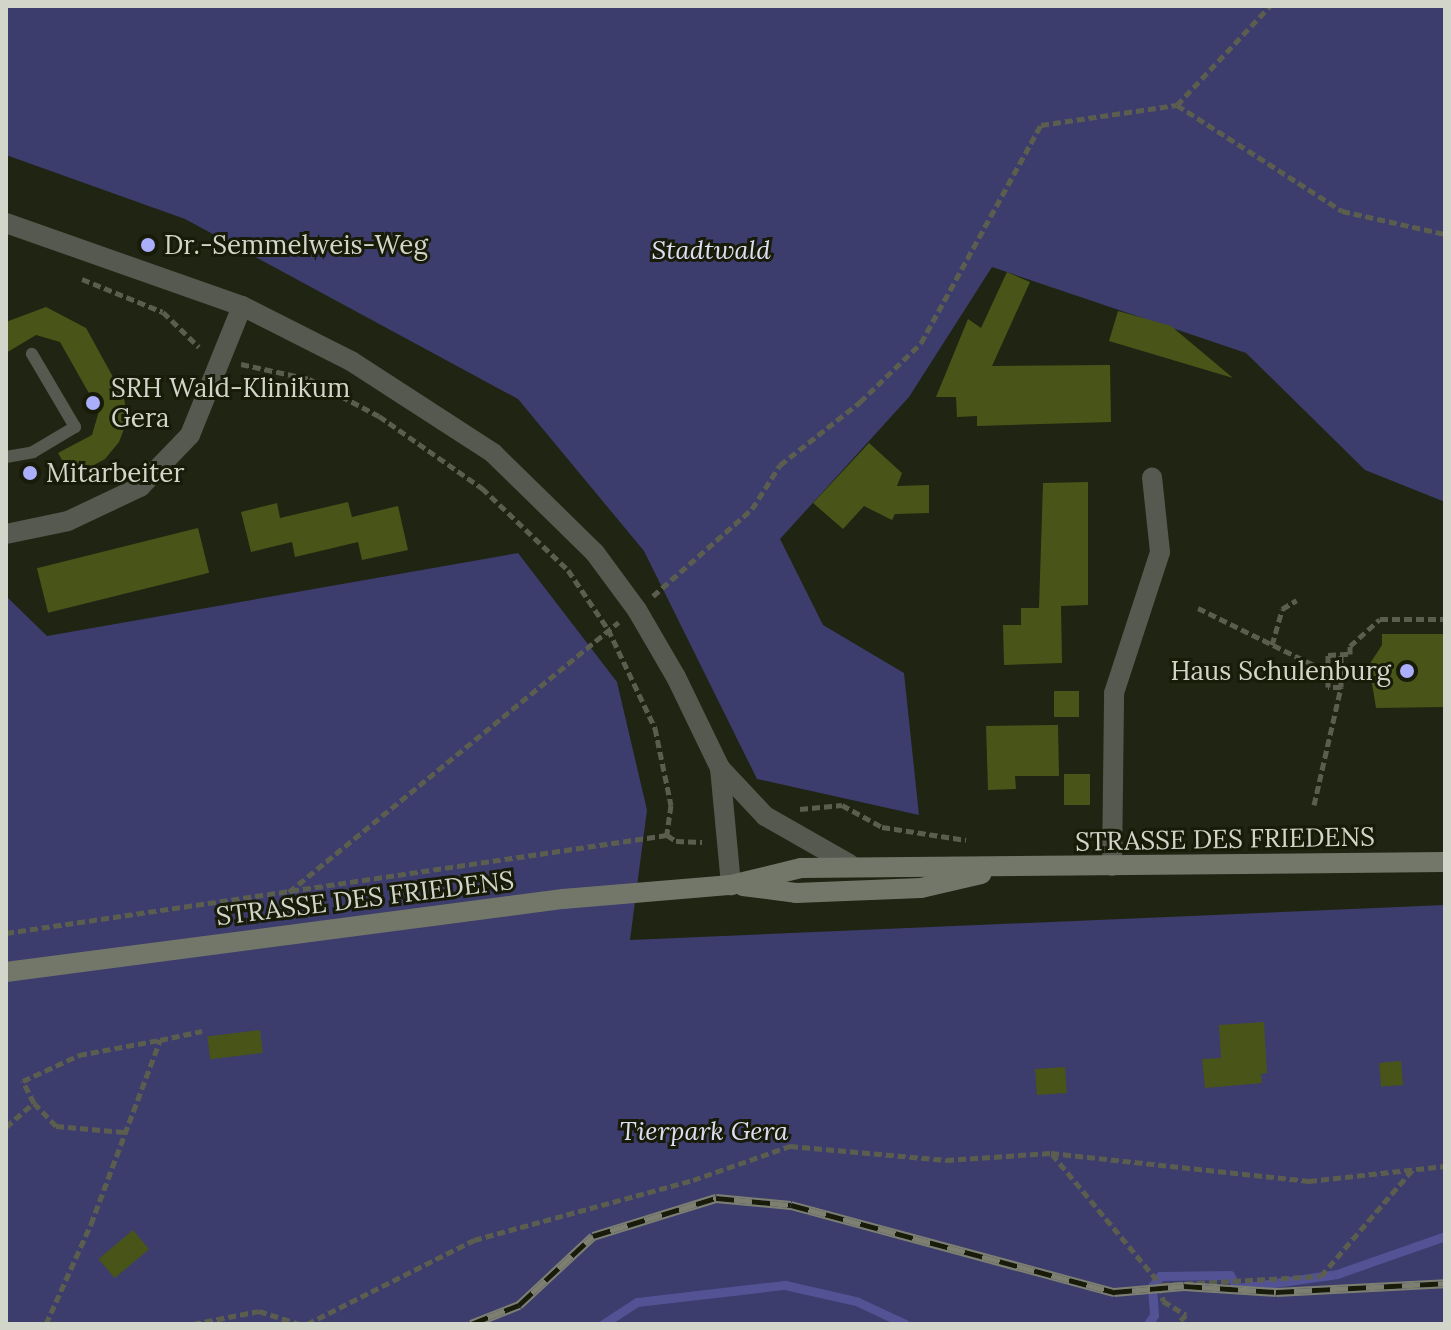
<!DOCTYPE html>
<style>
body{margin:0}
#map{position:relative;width:1451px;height:1330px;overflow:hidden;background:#202412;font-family:Lora,serif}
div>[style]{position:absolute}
.green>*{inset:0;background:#3c3c6d}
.stream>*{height:9px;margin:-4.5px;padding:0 4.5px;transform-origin:4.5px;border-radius:4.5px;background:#525295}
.building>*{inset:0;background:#495518;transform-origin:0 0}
.path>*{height:5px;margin-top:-2.5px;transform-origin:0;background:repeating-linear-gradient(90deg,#5b5e4e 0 8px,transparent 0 12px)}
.service>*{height:12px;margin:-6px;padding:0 6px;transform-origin:6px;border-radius:6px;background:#56594f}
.minor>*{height:20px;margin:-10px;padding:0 10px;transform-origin:10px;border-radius:10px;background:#56594f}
.tertiary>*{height:20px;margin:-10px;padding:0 10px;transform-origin:10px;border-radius:10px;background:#56594f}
.secondary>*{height:20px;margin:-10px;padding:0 10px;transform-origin:10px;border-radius:10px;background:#737769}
.rail>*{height:9px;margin-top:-4.5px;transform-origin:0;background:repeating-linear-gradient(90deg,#171b08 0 18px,#7d8071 0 36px);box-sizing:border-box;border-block:2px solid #7d8071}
.dots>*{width:22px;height:22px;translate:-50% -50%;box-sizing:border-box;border:4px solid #171b08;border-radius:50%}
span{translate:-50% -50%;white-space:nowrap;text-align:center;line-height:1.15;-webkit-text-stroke:6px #171b08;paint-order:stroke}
.poi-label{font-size:26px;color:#d2d5c9}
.left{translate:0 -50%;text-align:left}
.right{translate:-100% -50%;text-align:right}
.park-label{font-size:26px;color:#dcdef2;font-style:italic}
.street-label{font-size:26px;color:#d2d5c9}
.frame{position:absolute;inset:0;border:8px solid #d2d5c9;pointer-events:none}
</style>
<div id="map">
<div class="green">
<i style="clip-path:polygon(6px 6px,1445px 6px,1445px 502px,1365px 470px,1246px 353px,992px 267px,909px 397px,780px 539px,823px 625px,904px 673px,919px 815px,757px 779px,644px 551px,518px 399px,185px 219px,6px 155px)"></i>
<i style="clip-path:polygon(518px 553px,617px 682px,647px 810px,630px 940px,1445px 905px,1445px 1324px,6px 1324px,6px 596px,47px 636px)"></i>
</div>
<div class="stream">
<i style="left:603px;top:1324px;width:40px;rotate:-32.9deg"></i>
<i style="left:637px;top:1302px;width:149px;rotate:-6.6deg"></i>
<i style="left:785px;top:1285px;width:73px;rotate:12.7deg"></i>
<i style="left:856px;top:1301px;width:54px;rotate:25.1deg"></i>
<i style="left:1148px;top:1324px;width:11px;rotate:-56deg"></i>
<i style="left:1154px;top:1315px;width:29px;rotate:-94deg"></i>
<i style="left:1152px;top:1286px;width:13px;rotate:-51deg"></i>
<i style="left:1160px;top:1276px;width:70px;rotate:-0.8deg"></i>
<i style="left:1230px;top:1275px;width:15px;rotate:62deg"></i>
<i style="left:1237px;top:1288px;width:31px;rotate:-7deg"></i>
<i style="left:1268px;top:1284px;width:70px;rotate:-8.2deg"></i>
<i style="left:1337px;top:1274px;width:114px;rotate:-19.4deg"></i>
</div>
<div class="building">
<i style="clip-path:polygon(1007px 272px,1030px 282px,992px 366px,1110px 365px,1111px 422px,977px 426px,977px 416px,957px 417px,956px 397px,936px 397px,968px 319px,981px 328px)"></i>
<i style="clip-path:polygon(46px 307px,86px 328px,124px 397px,127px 421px,119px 442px,105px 459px,72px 477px,58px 453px,92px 435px,99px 411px,60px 342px,36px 335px,6px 353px,6px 322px)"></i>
<i style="clip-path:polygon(1118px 311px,1171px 326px,1233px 378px,1109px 341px)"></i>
<i style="clip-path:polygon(869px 443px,902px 473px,897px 486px,929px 485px,929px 513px,895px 514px,892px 520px,864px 506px,843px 529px,813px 503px)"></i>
<i style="clip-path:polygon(1088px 482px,1088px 605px,1061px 606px,1062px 663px,1004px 665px,1003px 625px,1021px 625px,1021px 608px,1039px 608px,1043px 483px)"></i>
<i style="clip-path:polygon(348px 502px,352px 517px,398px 506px,408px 550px,362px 560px,358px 542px,295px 557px,292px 542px,251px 552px,241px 512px,277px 503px,280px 518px)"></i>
<i style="left:198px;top:528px;width:46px;height:166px;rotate:76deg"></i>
<i style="clip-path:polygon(1382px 634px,1445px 634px,1445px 707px,1376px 708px,1369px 665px,1382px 645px)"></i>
<i style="left:1079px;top:691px;width:26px;height:25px;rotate:90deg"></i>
<i style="clip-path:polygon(1058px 725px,1059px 776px,1015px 776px,1016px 789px,988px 790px,986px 726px)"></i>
<i style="left:1064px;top:774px;width:26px;height:31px"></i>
<i style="clip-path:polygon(1264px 1022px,1267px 1073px,1261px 1074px,1262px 1083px,1205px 1088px,1202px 1059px,1221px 1058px,1219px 1025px)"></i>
<i style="left:260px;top:1030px;width:23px;height:53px;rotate:83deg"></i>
<i style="left:1401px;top:1061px;width:24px;height:22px;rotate:85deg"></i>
<i style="left:1065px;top:1067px;width:26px;height:30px;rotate:86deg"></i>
<i style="left:133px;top:1230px;width:25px;height:45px;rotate:50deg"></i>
</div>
<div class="path">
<i style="left:1177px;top:105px;width:136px;rotate:-46.8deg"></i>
<i style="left:82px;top:279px;width:87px;rotate:22.2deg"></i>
<i style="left:163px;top:312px;width:50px;rotate:44.2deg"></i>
<i style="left:241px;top:364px;width:70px;rotate:12.4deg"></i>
<i style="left:309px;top:379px;width:79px;rotate:27.9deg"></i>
<i style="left:379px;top:416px;width:126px;rotate:35deg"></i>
<i style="left:482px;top:488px;width:119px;rotate:43.6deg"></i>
<i style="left:568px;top:570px;width:71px;rotate:55.9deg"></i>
<i style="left:608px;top:629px;width:110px;rotate:64.6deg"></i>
<i style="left:655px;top:728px;width:79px;rotate:78.3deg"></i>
<i style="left:671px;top:805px;width:30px;rotate:98deg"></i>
<i style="left:653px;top:596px;width:132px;rotate:-41.3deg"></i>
<i style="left:752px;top:509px;width:52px;rotate:-57.5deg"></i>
<i style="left:780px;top:465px;width:102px;rotate:-38.2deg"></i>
<i style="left:860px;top:402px;width:85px;rotate:-44deg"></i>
<i style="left:921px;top:343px;width:249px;rotate:-61.2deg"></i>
<i style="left:1041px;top:125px;width:137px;rotate:-8.4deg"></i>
<i style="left:1177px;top:105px;width:196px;rotate:32.7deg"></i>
<i style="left:1342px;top:211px;width:106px;rotate:12.6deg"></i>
<i style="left:1198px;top:608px;width:145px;rotate:26.2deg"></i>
<i style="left:1272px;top:645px;width:37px;rotate:-74deg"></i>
<i style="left:1282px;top:609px;width:17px;rotate:-31deg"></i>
<i style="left:1341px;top:670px;width:23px"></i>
<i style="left:1341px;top:687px;width:13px;rotate:180deg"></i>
<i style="left:1328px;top:687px;width:32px;rotate:-90deg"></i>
<i style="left:1328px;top:655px;width:22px;rotate:-3deg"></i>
<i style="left:1350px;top:654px;width:8px;rotate:-90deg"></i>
<i style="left:1350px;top:646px;width:40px;rotate:-42deg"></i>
<i style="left:1380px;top:619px;width:65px"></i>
<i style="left:1314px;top:805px;width:121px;rotate:-77.1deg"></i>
<i style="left:1341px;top:687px;width:32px;rotate:-90deg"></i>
<i style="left:800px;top:809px;width:42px;rotate:-5.4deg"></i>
<i style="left:842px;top:805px;width:46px;rotate:28.8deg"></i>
<i style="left:882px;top:827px;width:85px;rotate:8.8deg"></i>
<i style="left:289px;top:892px;width:426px;rotate:-39.3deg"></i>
<i style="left:6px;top:933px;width:668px;rotate:-8.43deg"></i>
<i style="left:667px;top:835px;width:11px;rotate:34deg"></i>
<i style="left:676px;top:841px;width:26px;rotate:2deg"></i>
<i style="left:34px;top:1103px;width:25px;rotate:-117deg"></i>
<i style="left:23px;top:1081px;width:62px;rotate:-24.9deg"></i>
<i style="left:79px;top:1055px;width:81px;rotate:-10.6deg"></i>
<i style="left:6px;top:1127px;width:37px;rotate:-41deg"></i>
<i style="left:34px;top:1103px;width:32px;rotate:46deg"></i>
<i style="left:56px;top:1126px;width:68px;rotate:5deg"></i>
<i style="left:1052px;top:1154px;width:170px;rotate:50.2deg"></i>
<i style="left:1161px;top:1285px;width:160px;rotate:-3.2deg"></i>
<i style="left:1321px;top:1276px;width:143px;rotate:-49.3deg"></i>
<i style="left:1161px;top:1285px;width:16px;rotate:83deg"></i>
<i style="left:1163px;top:1301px;width:27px;rotate:31deg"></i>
<i style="left:1186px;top:1315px;width:13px;rotate:135deg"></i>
<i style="left:46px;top:1324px;width:110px;rotate:-65.8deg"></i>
<i style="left:91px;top:1224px;width:197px;rotate:-69.4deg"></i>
<i style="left:160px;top:1040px;width:43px;rotate:-12.1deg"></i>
<i style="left:193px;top:1324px;width:67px;rotate:-11.1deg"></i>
<i style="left:259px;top:1311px;width:42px;rotate:18deg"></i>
<i style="left:307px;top:1324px;width:187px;rotate:-26.7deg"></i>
<i style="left:474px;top:1240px;width:227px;rotate:-15.3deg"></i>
<i style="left:693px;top:1180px;width:103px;rotate:-19.3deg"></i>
<i style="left:790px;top:1146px;width:157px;rotate:5.1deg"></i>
<i style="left:946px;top:1160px;width:105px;rotate:-3.8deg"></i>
<i style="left:1051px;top:1153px;width:260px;rotate:6.2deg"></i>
<i style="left:1309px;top:1181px;width:137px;rotate:-6.3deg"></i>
</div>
<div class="service">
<i style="left:6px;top:457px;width:27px;rotate:-10deg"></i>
<i style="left:33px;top:452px;width:49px;rotate:-30.8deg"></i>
<i style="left:75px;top:427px;width:85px;rotate:-120.5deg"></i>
</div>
<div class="minor">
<i style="left:6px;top:534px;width:63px;rotate:-11.8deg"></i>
<i style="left:68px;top:521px;width:80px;rotate:-25.3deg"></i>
<i style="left:140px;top:487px;width:72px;rotate:-46.1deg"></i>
<i style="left:190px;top:435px;width:139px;rotate:-68deg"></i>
<i style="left:1112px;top:866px;width:173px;rotate:-89.3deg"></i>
<i style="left:1114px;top:693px;width:148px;rotate:-71.9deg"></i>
<i style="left:1160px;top:552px;width:75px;rotate:-96.1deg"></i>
</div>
<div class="tertiary">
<i style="left:6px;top:223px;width:250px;rotate:19.4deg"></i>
<i style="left:242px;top:306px;width:122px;rotate:26.8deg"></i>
<i style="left:351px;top:361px;width:169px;rotate:32.9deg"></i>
<i style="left:493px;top:453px;width:143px;rotate:44.4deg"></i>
<i style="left:595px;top:553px;width:71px;rotate:53.6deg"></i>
<i style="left:637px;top:610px;width:78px;rotate:59.8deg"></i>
<i style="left:676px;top:677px;width:101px;rotate:64.2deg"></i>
<i style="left:720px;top:768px;width:118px;rotate:84.6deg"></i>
<i style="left:720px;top:768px;width:66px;rotate:46.8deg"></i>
<i style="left:765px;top:816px;width:97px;rotate:29.7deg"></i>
</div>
<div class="secondary">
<i style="left:743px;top:886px;width:53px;rotate:7.5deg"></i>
<i style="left:796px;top:893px;width:125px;rotate:-2.3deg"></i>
<i style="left:921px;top:888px;width:62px;rotate:-13.1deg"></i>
<i style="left:6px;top:972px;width:562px;rotate:-7.47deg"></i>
<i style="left:563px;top:899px;width:169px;rotate:-4.8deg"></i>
<i style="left:731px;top:885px;width:72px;rotate:-13.7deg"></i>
<i style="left:801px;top:868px;width:644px;rotate:-0.53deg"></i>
</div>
<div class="rail">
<i style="left:471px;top:1324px;width:52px;rotate:-21.6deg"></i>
<i style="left:519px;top:1305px;width:101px;rotate:-43deg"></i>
<i style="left:593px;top:1236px;width:129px;rotate:-17.2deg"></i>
<i style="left:716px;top:1198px;width:75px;rotate:5.3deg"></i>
<i style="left:791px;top:1205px;width:335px;rotate:15.1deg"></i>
<i style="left:1114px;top:1292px;width:70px;rotate:-4.9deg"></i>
<i style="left:1184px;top:1286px;width:92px;rotate:3.7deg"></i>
<i style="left:1276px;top:1292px;width:169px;rotate:-3deg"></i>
</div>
<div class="dots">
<i style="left:148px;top:245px;background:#abaffb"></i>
<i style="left:93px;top:403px;background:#abaffb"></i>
<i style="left:30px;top:473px;background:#abaffb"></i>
<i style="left:1407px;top:671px;background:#abaffb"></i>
</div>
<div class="poi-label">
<span class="left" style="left:164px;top:245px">Dr.-Semmelweis-Weg</span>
<span class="left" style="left:111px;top:403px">SRH Wald-Klinikum<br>Gera</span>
<span class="left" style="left:46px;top:473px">Mitarbeiter</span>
<span class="right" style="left:1391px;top:671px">Haus Schulenburg</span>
</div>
<div class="park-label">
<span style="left:711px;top:250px">Stadtwald</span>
<span style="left:704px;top:1131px">Tierpark Gera</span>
</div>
<div class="street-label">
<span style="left:1225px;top:839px;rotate:-1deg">STRASSE DES FRIEDENS</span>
<span style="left:365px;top:898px;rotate:-7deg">STRASSE DES FRIEDENS</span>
</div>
<div class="frame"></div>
</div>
